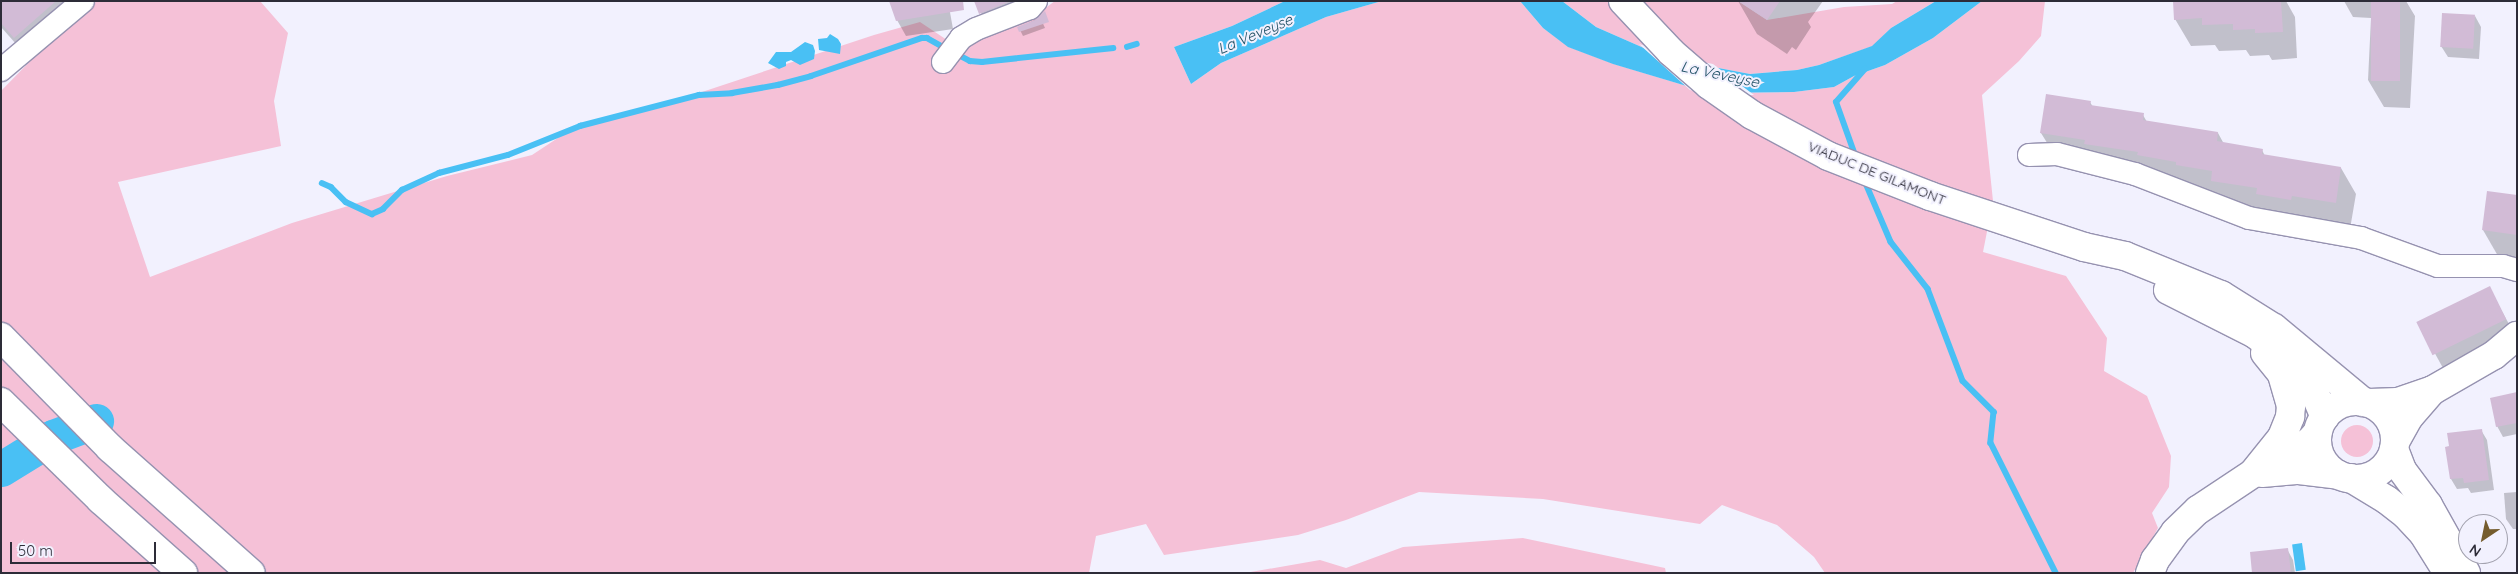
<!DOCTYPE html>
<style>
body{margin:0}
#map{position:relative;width:2518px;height:574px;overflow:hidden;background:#f2f1fe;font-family:Quicksand,sans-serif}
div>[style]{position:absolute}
.green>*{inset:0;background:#f5c1d7}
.round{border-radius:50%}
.water>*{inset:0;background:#49c0f4;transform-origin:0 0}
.pier>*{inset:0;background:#f2f1fe}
.shadow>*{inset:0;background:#0003;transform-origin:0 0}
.stream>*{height:5.5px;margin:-2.75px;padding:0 2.75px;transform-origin:2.75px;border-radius:2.75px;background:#49c0f4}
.river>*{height:35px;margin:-17.5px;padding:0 17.5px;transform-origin:17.5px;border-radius:17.5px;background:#49c0f4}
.building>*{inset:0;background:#d2bbd6;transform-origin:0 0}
.roads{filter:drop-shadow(1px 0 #9692b0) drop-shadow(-1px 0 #9692b0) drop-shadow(0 1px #9692b0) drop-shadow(0 -1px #9692b0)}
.street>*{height:22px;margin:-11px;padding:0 11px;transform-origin:11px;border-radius:11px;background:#fff}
.secondary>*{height:28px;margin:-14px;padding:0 14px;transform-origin:14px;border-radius:14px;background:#fff}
.primary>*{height:28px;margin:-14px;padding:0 14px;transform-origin:14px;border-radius:14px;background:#fff}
.primary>.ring{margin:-14px;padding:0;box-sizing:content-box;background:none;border:28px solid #fff;border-radius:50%}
.highway>*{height:28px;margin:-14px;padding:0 14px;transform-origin:14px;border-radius:14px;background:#fff}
span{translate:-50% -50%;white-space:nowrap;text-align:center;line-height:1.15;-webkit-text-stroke:4px #f2f1fe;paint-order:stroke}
.street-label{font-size:14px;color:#2d2c38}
.water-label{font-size:15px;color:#235368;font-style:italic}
.frame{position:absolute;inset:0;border:2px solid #2d2c38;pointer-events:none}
.north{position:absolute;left:2458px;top:514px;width:50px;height:50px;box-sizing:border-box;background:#f2f1fe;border:1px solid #a3a2af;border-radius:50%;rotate:214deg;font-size:14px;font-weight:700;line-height:20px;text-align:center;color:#2d2c38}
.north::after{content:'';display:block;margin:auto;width:18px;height:22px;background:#755c2d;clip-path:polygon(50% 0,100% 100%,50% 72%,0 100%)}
.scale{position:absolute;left:10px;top:542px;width:146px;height:22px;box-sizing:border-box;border:2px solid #2d2c38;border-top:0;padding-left:6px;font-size:15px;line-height:18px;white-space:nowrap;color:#2d2c38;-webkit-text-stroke:4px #f2f1fe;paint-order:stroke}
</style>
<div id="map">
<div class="green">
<i style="clip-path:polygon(97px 1px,260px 1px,288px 33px,274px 101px,281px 146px,118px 182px,150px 277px,292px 223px,447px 176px,532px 155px,573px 128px,702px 92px,874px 35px,920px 22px,947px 40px,1044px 9px,1055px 1px,1285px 1px,1232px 26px,1174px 47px,1191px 84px,1221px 63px,1326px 17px,1382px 1px,1520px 1px,1543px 28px,1569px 47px,1614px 64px,1710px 93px,1794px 92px,1834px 87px,1854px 76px,1885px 65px,1933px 38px,1982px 1px,2045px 1px,2041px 36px,2019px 61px,1982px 95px,1993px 201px,1983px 252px,2066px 276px,2107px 338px,2104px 371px,2147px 396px,2171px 456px,2169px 487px,2152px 513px,2158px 528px,2133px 573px,1825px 573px,1814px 557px,1777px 525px,1722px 505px,1700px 524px,1543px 499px,1419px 492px,1346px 520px,1298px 535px,1164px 555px,1146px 524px,1096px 536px,1089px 573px,1px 573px,1px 91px,45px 46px)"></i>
<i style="clip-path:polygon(1562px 1px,1738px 1px,1767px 20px,1844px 7px,1892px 4px,1897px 1px,1936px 1px,1891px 28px,1873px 46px,1819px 65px,1797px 70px,1750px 74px,1687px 62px,1653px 52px,1596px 27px)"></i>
<i class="round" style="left:2341px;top:425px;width:32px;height:32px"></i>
<i style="clip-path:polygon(1523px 538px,1665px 568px,1666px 573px,1245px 573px,1320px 560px,1346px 568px,1403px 547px)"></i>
</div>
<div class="water">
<i style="clip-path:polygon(1285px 1px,1382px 1px,1326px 17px,1221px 63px,1191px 84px,1174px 47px,1232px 26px)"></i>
<i style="clip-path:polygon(1520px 1px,1562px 1px,1596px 27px,1653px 52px,1687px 62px,1750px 74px,1797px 70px,1819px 65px,1872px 46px,1891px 28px,1936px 1px,1982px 1px,1933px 38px,1885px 65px,1854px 76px,1834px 87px,1794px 92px,1710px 93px,1613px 64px,1568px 47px,1543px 28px)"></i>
<i style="clip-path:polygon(830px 34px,838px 39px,841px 44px,840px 54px,819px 50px,818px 39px,827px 38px)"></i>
<i style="clip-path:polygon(805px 42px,813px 45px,815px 51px,814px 59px,800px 65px,791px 60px,786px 62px,786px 66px,779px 69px,768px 63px,776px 52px,791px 52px)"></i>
<i style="left:2302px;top:543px;width:27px;height:10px;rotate:82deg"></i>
</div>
<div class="pier">
<i style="clip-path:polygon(1639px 44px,1688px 59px,1713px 64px,1754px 95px,1710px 95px,1690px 90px)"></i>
</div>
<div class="shadow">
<i style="clip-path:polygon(1px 1px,83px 1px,24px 53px,1px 27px)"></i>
<i style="clip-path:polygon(948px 1px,953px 29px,906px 36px,897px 20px)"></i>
<i style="clip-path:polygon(975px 1px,1037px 1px,989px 29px)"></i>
<i style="clip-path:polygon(1738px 1px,1823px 1px,1808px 22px,1811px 27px,1796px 50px,1792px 47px,1787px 54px,1757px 34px)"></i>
<i style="clip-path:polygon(2174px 1px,2286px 1px,2295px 17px,2297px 58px,2272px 60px,2269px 55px,2250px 56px,2246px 50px,2219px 51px,2215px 45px,2191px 46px,2175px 19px)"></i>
<i style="clip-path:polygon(2344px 1px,2406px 1px,2415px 16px,2410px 108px,2384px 107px,2368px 80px,2371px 18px,2353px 17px)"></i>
<i style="clip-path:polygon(2475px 16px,2481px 27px,2479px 59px,2448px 57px,2441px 46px)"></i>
<i style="clip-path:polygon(1040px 17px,1045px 28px,1023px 36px,1019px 28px)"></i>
<i style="clip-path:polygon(2090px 102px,2093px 107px,2143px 115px,2147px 122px,2218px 133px,2224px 144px,2262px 150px,2265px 156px,2341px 168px,2356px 194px,2350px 229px,2272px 221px,2057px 159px,2041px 133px)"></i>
<i style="clip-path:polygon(2517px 196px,2517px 259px,2498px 256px,2483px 230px)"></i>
<i style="left:2489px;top:288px;width:57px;height:79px;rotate:61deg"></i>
<i style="clip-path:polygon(2517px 393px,2517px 434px,2503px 437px,2497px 426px)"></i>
<i style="clip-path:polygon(2481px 430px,2487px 440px,2494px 490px,2471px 493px,2468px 488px,2457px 489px,2451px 479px,2447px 448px)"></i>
<i style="clip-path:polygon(2517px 492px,2517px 529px,2513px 529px,2506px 519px,2504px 493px)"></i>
<i style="clip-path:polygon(2287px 549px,2293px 560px,2295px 573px,2254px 573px)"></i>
</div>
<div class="stream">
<i style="left:1127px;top:47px;width:10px;rotate:-17deg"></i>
<i style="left:955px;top:53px;width:17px;rotate:28deg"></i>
<i style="left:970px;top:61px;width:12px;rotate:5deg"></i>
<i style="left:982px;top:62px;width:132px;rotate:-6.1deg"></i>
<i style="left:1856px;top:158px;width:59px;rotate:-109.7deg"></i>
<i style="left:1836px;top:102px;width:44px;rotate:-48.7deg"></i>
<i style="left:1865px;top:181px;width:66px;rotate:66.9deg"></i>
<i style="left:1891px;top:242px;width:60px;rotate:51.8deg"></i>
<i style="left:1928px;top:289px;width:98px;rotate:69.2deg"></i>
<i style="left:1963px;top:381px;width:44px;rotate:45deg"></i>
<i style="left:1994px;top:412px;width:31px;rotate:96deg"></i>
<i style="left:1991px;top:443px;width:145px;rotate:63.4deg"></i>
<i style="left:322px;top:183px;width:10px;rotate:24deg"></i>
<i style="left:331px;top:187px;width:21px;rotate:45deg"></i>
<i style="left:346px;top:202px;width:29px;rotate:25deg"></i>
<i style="left:372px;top:214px;width:12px;rotate:-24deg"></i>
<i style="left:383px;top:209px;width:27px;rotate:-45deg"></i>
<i style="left:402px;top:190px;width:41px;rotate:-24.7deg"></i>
<i style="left:439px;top:173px;width:71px;rotate:-14.6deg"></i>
<i style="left:508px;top:155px;width:78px;rotate:-21.9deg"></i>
<i style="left:580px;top:126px;width:123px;rotate:-14.6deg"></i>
<i style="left:699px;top:95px;width:33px;rotate:-3deg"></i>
<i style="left:732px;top:93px;width:47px;rotate:-9.9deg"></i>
<i style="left:778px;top:85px;width:34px;rotate:-15deg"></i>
<i style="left:811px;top:76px;width:117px;rotate:-18.9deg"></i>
<i style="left:922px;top:38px;width:5px"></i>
<i style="left:927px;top:38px;width:23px;rotate:29deg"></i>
</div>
<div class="river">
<i style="left:1px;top:469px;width:61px;rotate:-31.6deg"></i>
<i style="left:53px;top:437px;width:46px;rotate:-20.4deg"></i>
</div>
<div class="building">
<i style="clip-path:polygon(1px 1px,56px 1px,14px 38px,1px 23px)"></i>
<i style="clip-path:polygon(889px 1px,963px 1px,964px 10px,896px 21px)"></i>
<i style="clip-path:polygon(974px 1px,1011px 1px,979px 14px)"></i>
<i style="clip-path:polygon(1738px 1px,1780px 1px,1767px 20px)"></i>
<i style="clip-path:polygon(2173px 1px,2281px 1px,2283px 32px,2255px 33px,2255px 29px,2233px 30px,2233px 24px,2202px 25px,2202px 18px,2174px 20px)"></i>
<i style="left:2371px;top:1px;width:29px;height:80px"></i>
<i style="clip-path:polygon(1045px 11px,1049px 22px,1019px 32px,1017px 27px,1035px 20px)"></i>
<i style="left:2442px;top:13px;width:33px;height:34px;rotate:3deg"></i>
<i style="clip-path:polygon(2046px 94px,2091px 101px,2090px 105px,2144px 113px,2143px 120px,2218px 132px,2217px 141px,2263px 149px,2262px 154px,2341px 167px,2336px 203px,2292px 196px,2291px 200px,2256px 194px,2257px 188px,2211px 181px,2212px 171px,2176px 165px,2176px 162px,2137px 155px,2138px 152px,2084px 144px,2085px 140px,2040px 133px)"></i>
<i style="clip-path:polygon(2487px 191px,2517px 195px,2517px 235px,2482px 230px)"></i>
<i style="left:2490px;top:286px;width:37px;height:82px;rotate:64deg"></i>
<i style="clip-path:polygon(2517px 392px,2517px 423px,2496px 427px,2490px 398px)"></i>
<i style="clip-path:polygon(2482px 429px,2489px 480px,2464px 483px,2463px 478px,2450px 479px,2445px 447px,2449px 446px,2447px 433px)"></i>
<i style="clip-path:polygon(2288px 548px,2291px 573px,2252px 573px,2250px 552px)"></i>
</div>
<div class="roads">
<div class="street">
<i style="left:943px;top:62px;width:30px;rotate:-53deg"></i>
<i style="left:961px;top:38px;width:17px;rotate:-31deg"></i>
<i style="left:976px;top:29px;width:58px;rotate:-21.3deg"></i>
<i style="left:1030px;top:8px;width:9px;rotate:-49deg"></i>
<i style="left:1px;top:70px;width:107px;rotate:-40.1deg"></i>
<i style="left:2029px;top:155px;width:28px;rotate:-2deg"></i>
<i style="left:2057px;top:154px;width:81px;rotate:14.4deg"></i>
<i style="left:2135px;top:174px;width:122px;rotate:21.1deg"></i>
<i style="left:2249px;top:218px;width:114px;rotate:10.1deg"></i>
<i style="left:2361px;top:238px;width:82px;rotate:20deg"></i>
<i style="left:2438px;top:266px;width:65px"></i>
<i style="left:2503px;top:266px;width:15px;rotate:16deg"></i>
</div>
<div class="secondary">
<i style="left:1623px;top:1px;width:70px;rotate:46.7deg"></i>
<i style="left:1671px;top:52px;width:50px;rotate:41deg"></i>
<i style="left:1709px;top:85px;width:52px;rotate:34.9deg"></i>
<i style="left:1752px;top:115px;width:86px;rotate:28.3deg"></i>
<i style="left:1828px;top:156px;width:110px;rotate:21.4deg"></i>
<i style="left:1930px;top:196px;width:162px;rotate:18.3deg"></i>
<i style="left:2084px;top:247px;width:42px;rotate:12.4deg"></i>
<i style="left:2125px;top:256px;width:104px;rotate:22.1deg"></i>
<i style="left:2221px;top:295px;width:62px;rotate:31.9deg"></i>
<i style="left:2274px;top:328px;width:116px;rotate:39.7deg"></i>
<i style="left:2168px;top:290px;width:97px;rotate:26.8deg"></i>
<i style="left:2255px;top:334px;width:39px;rotate:37deg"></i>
<i style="left:2286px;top:357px;width:35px;rotate:46deg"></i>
<i style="left:2310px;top:382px;width:38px;rotate:67deg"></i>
<i style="left:2369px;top:403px;width:29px;rotate:-2deg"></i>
<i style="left:2398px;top:402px;width:37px;rotate:-19deg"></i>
<i style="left:2433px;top:390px;width:70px;rotate:-29.8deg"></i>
<i style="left:2494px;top:355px;width:30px;rotate:-40deg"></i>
<i style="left:2395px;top:442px;width:29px;rotate:-61deg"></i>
<i style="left:2409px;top:417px;width:35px;rotate:-49deg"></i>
<i style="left:2254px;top:472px;width:45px;rotate:-51.3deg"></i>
<i style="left:2282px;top:437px;width:22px;rotate:-68deg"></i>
<i style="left:2290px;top:417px;width:11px;rotate:-85deg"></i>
<i style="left:2291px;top:406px;width:33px;rotate:-106deg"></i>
<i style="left:2282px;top:374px;width:27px;rotate:-129deg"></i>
</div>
<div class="primary">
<i class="ring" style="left:2317px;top:401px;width:50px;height:50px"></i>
<i style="left:2394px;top:449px;width:22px;rotate:69deg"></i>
<i style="left:2402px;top:470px;width:44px;rotate:53.4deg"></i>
<i style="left:2428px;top:505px;width:78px;rotate:60.8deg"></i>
<i style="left:2262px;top:473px;width:37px;rotate:-5deg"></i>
<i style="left:2299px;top:470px;width:40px;rotate:7.1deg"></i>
<i style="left:2351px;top:478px;width:42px;rotate:31.4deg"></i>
<i style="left:2387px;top:500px;width:24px;rotate:38deg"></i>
<i style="left:2406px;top:515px;width:25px;rotate:47deg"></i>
<i style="left:2423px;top:533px;width:38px;rotate:58deg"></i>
<i style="left:2150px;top:573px;width:14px;rotate:-69deg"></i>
<i style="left:2155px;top:560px;width:34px;rotate:-54deg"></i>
<i style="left:2175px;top:532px;width:32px;rotate:-44deg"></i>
<i style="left:2198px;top:510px;width:76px;rotate:-33.7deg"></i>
<i style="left:2261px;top:468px;width:55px;rotate:-28.4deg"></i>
<i style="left:2309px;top:442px;width:13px;rotate:-48deg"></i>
</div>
<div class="highway">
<i style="left:1px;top:337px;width:156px;rotate:45.5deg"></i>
<i style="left:110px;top:448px;width:188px;rotate:41.6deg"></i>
<i style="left:1px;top:402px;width:140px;rotate:44.4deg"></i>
<i style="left:101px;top:500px;width:110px;rotate:41.7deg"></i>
</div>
</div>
<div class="street-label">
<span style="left:1877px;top:173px;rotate:22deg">VIADUC DE GILAMONT</span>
</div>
<div class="water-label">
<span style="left:1255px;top:34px;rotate:-23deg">La Veveyse</span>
<span style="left:1720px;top:74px;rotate:12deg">La Veveyse</span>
</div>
<div class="frame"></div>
<div class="north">N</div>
<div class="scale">50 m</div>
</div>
